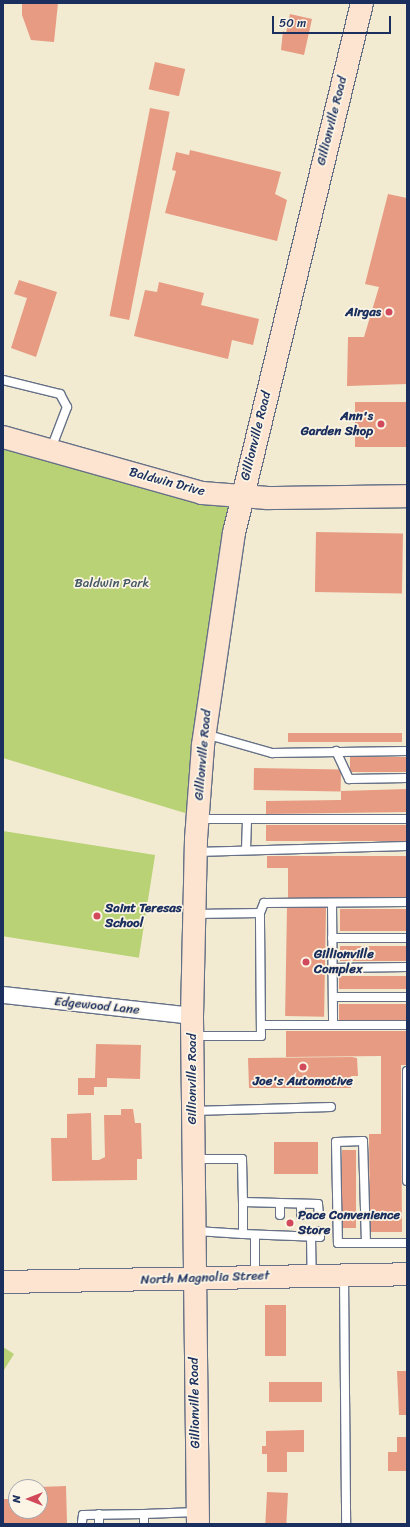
<!DOCTYPE html>
<style>
body{margin:0}
#map{position:relative;width:410px;height:1527px;overflow:hidden;background:#f2ebd2;font-family:Sriracha,sans-serif}
div>[style]{position:absolute}
.green>*{inset:0;background:#b9d276;transform-origin:0 0}
.building>*{inset:0;background:#e79b82;transform-origin:0 0}
.roads{filter:drop-shadow(1px 0 #667187) drop-shadow(-1px 0 #667187) drop-shadow(0 1px #667187) drop-shadow(0 -1px #667187)}
.lane>*{height:8px;margin:-4px;padding:0 4px;transform-origin:4px;border-radius:4px;background:#fff}
.street>*{height:16px;margin:-8px;padding:0 8px;transform-origin:8px;border-radius:8px;background:#fff}
.secondary>*{height:22px;margin:-11px;padding:0 11px;transform-origin:11px;border-radius:11px;background:#fde4d0}
.dots>*{width:11px;height:11px;translate:-50% -50%;box-sizing:border-box;border:2px solid #fcf5e5;border-radius:50%}
span{translate:-50% -50%;white-space:nowrap;text-align:center;line-height:1.15;-webkit-text-stroke:3.5px #fcf5e5;paint-order:stroke}
.street-label{font-size:13px;color:#1b2f5e}
.poi-label{font-size:13px;color:#1b2f5e;font-weight:700}
.right{translate:-100% -50%;text-align:right}
.left{translate:0 -50%;text-align:left}
.park-label{font-size:13px;color:#425864}
.frame{position:absolute;inset:0;border:4px solid #1b2f5e;pointer-events:none}
.north{position:absolute;left:8px;top:1479px;width:40px;height:40px;box-sizing:border-box;background:#fcf5e5;border:1px solid #a2a6af;border-radius:50%;rotate:270deg;font-size:11px;font-weight:700;line-height:16px;text-align:center;color:#1b2f5e}
.north::after{content:'';display:block;margin:auto;width:14px;height:18px;background:#d1495b;clip-path:polygon(50% 0,100% 100%,50% 72%,0 100%)}
.scale{position:absolute;left:272px;top:16px;width:119px;height:18px;box-sizing:border-box;border:2px solid #1b2f5e;border-top:0;padding-left:5px;font-size:12px;line-height:14px;white-space:nowrap;color:#1b2f5e;-webkit-text-stroke:3px #fcf5e5;paint-order:stroke}
</style>
<div id="map">
<div class="green">
<i style="clip-path:polygon(3px 439px,239px 498px,195px 816px,3px 758px)"></i>
<i style="left:3px;top:831px;width:154px;height:104px;rotate:9deg"></i>
<i style="left:3px;top:1347px;width:13px;height:131px;rotate:32deg"></i>
</div>
<div class="building">
<i style="clip-path:polygon(22px 3px,58px 3px,54px 42px,31px 40px,22px 15px)"></i>
<i style="clip-path:polygon(290px 14px,312px 19px,304px 55px,281px 50px,283px 31px,286px 33px)"></i>
<i style="left:155px;top:62px;width:31px;height:28px;rotate:13deg"></i>
<i style="left:150px;top:108px;width:20px;height:212px;rotate:11deg"></i>
<i style="clip-path:polygon(190px 150px,281px 172px,275px 194px,287px 200px,277px 241px,165px 213px,176px 171px,172px 170px,176px 152px,189px 155px)"></i>
<i style="clip-path:polygon(388px 194px,407px 198px,407px 384px,347px 386px,348px 337px,364px 337px,379px 287px,365px 284px)"></i>
<i style="clip-path:polygon(19px 280px,57px 292px,36px 357px,11px 348px,27px 298px,14px 294px)"></i>
<i style="clip-path:polygon(159px 282px,204px 293px,201px 305px,259px 319px,253px 345px,232px 340px,228px 359px,134px 336px,145px 290px,157px 292px)"></i>
<i style="left:355px;top:402px;width:52px;height:45px"></i>
<i style="left:316px;top:532px;width:87px;height:60px;rotate:1deg"></i>
<i style="left:288px;top:733px;width:114px;height:9px"></i>
<i style="left:407px;top:757px;width:15px;height:57px;rotate:90deg"></i>
<i style="left:254px;top:768px;width:87px;height:22px;rotate:1deg"></i>
<i style="clip-path:polygon(407px 789px,407px 812px,266px 814px,266px 801px,341px 800px,341px 791px)"></i>
<i style="left:407px;top:825px;width:16px;height:141px;rotate:90deg"></i>
<i style="clip-path:polygon(267px 856px,407px 856px,407px 898px,288px 898px,288px 868px,267px 868px)"></i>
<i style="left:287px;top:907px;width:39px;height:109px;rotate:1deg"></i>
<i style="left:407px;top:909px;width:22px;height:67px;rotate:90deg"></i>
<i style="left:340px;top:946px;width:67px;height:15px"></i>
<i style="left:339px;top:976px;width:68px;height:13px"></i>
<i style="left:339px;top:1004px;width:68px;height:16px"></i>
<i style="clip-path:polygon(286px 1031px,407px 1031px,407px 1065px,401px 1065px,402px 1232px,370px 1232px,369px 1134px,381px 1134px,381px 1056px,286px 1057px)"></i>
<i style="clip-path:polygon(96px 1044px,141px 1045px,140px 1079px,107px 1078px,107px 1087px,94px 1087px,94px 1095px,78px 1095px,78px 1078px,95px 1078px)"></i>
<i style="clip-path:polygon(248px 1058px,352px 1057px,357px 1058px,358px 1076px,351px 1076px,351px 1088px,249px 1088px)"></i>
<i style="clip-path:polygon(121px 1109px,133px 1109px,135px 1123px,141px 1123px,142px 1159px,137px 1159px,137px 1180px,52px 1181px,51px 1138px,67px 1138px,67px 1114px,91px 1113px,92px 1160px,99px 1160px,105px 1157px,104px 1115px,121px 1115px)"></i>
<i style="left:274px;top:1142px;width:44px;height:32px"></i>
<i style="left:342px;top:1150px;width:14px;height:78px"></i>
<i style="left:265px;top:1305px;width:21px;height:51px"></i>
<i style="clip-path:polygon(397px 1371px,407px 1371px,407px 1415px,399px 1415px)"></i>
<i style="left:322px;top:1382px;width:20px;height:53px;rotate:90deg"></i>
<i style="clip-path:polygon(304px 1430px,304px 1452px,287px 1452px,287px 1472px,267px 1472px,267px 1454px,262px 1454px,262px 1446px,266px 1446px,266px 1431px)"></i>
<i style="clip-path:polygon(397px 1437px,407px 1437px,407px 1471px,388px 1471px,388px 1452px,397px 1452px)"></i>
<i style="clip-path:polygon(66px 1486px,67px 1523px,93px 1524px,3px 1524px,3px 1499px,16px 1499px,16px 1511px,40px 1511px,40px 1487px)"></i>
<i style="left:267px;top:1492px;width:21px;height:32px;rotate:3deg"></i>
</div>
<div class="roads">
<div class="lane">
<i style="left:3px;top:380px;width:59px;rotate:13.8deg"></i>
<i style="left:60px;top:394px;width:15px;rotate:62deg"></i>
<i style="left:67px;top:407px;width:45px;rotate:110.9deg"></i>
<i style="left:205px;top:734px;width:70px;rotate:15.8deg"></i>
<i style="left:272px;top:753px;width:135px;rotate:-0.8deg"></i>
<i style="left:336px;top:751px;width:31px;rotate:65deg"></i>
<i style="left:349px;top:779px;width:58px;rotate:-1deg"></i>
<i style="left:198px;top:819px;width:209px"></i>
<i style="left:246px;top:849px;width:30px;rotate:-88deg"></i>
<i style="left:196px;top:852px;width:211px;rotate:-1.6deg"></i>
<i style="left:332px;top:903px;width:122px;rotate:89.5deg"></i>
<i style="left:260px;top:913px;width:11px;rotate:-68deg"></i>
<i style="left:264px;top:903px;width:143px;rotate:-0.4deg"></i>
<i style="left:332px;top:938px;width:75px"></i>
<i style="left:332px;top:968px;width:75px;rotate:-0.8deg"></i>
<i style="left:333px;top:997px;width:74px"></i>
<i style="left:261px;top:1025px;width:146px"></i>
<i style="left:193px;top:1036px;width:68px"></i>
<i style="left:261px;top:1036px;width:123px;rotate:-90.5deg"></i>
<i style="left:260px;top:913px;width:65px;rotate:179.1deg"></i>
<i style="left:407px;top:1071px;width:110px;rotate:90deg"></i>
<i style="left:193px;top:1111px;width:138px;rotate:-1.7deg"></i>
<i style="left:195px;top:1159px;width:47px"></i>
<i style="left:242px;top:1159px;width:43px;rotate:88.7deg"></i>
<i style="left:243px;top:1202px;width:32px;rotate:90deg"></i>
<i style="left:243px;top:1234px;width:47px;rotate:-176.3deg"></i>
<i style="left:243px;top:1202px;width:75px;rotate:1.5deg"></i>
<i style="left:318px;top:1204px;width:11px;rotate:85deg"></i>
<i style="left:280px;top:1203px;width:12px;rotate:90deg"></i>
<i style="left:301px;top:1204px;width:11px;rotate:90deg"></i>
<i style="left:243px;top:1234px;width:77px;rotate:2.2deg"></i>
<i style="left:320px;top:1237px;width:6px;rotate:-99deg"></i>
<i style="left:255px;top:1235px;width:41px;rotate:90deg"></i>
<i style="left:311px;top:1236px;width:39px;rotate:89deg"></i>
<i style="left:366px;top:1243px;width:102px;rotate:-91.7deg"></i>
<i style="left:363px;top:1141px;width:27px;rotate:178deg"></i>
<i style="left:336px;top:1142px;width:101px;rotate:88.9deg"></i>
<i style="left:338px;top:1243px;width:69px"></i>
<i style="left:344px;top:1277px;width:247px;rotate:89.5deg"></i>
<i style="left:99px;top:1514px;width:10px;rotate:90deg"></i>
<i style="left:144px;top:1514px;width:53px;rotate:-2.2deg"></i>
<i style="left:82px;top:1522px;width:7px;rotate:-82deg"></i>
<i style="left:83px;top:1515px;width:61px;rotate:-0.9deg"></i>
<i style="left:144px;top:1514px;width:10px;rotate:90deg"></i>
</div>
<div class="street">
<i style="left:3px;top:995px;width:190px;rotate:6.3deg"></i>
</div>
<div class="secondary">
<i style="left:3px;top:437px;width:207px;rotate:15.7deg"></i>
<i style="left:202px;top:493px;width:66px;rotate:4.3deg"></i>
<i style="left:268px;top:498px;width:139px;rotate:-0.8deg"></i>
<i style="left:3px;top:1282px;width:404px;rotate:-1.1deg"></i>
<i style="left:198px;top:1524px;width:508px;rotate:-90.68deg"></i>
<i style="left:192px;top:1016px;width:177px;rotate:-88.7deg"></i>
<i style="left:196px;top:839px;width:94px;rotate:-85.7deg"></i>
<i style="left:203px;top:745px;width:214px;rotate:-81.7deg"></i>
<i style="left:234px;top:533px;width:545px;rotate:-76.42deg"></i>
</div>
</div>
<div class="dots">
<i style="left:389px;top:312px;background:#d1495b"></i>
<i style="left:381px;top:424px;background:#d1495b"></i>
<i style="left:97px;top:916px;background:#d1495b"></i>
<i style="left:306px;top:962px;background:#d1495b"></i>
<i style="left:303px;top:1067px;background:#d1495b"></i>
<i style="left:290px;top:1223px;background:#d1495b"></i>
</div>
<div class="street-label">
<span style="left:332px;top:121px;rotate:-76deg">Gillionville Road</span>
<span style="left:256px;top:436px;rotate:-76deg">Gillionville Road</span>
<span style="left:167px;top:482px;rotate:15deg">Baldwin Drive</span>
<span style="left:203px;top:755px;rotate:-85deg">Gillionville Road</span>
<span style="left:97px;top:1006px;rotate:6deg">Edgewood Lane</span>
<span style="left:192px;top:1079px;rotate:-90deg">Gillionville Road</span>
<span style="left:205px;top:1278px;rotate:-2deg">North Magnolia Street</span>
<span style="left:195px;top:1403px;rotate:-91deg">Gillionville Road</span>
</div>
<div class="poi-label">
<span class="right" style="left:381px;top:312px">Airgas</span>
<span class="right" style="left:373px;top:424px">Ann's<br>Garden Shop</span>
<span class="left" style="left:105px;top:916px">Saint Teresas<br>School</span>
<span class="left" style="left:314px;top:962px">Gillionville<br>Complex</span>
<span style="left:303px;top:1081px">Joe's Automotive</span>
<span class="left" style="left:298px;top:1223px">Pace Convenience<br>Store</span>
</div>
<div class="park-label">
<span style="left:112px;top:583px">Baldwin Park</span>
</div>
<div class="frame"></div>
<div class="north">N</div>
<div class="scale">50 m</div>
</div>
